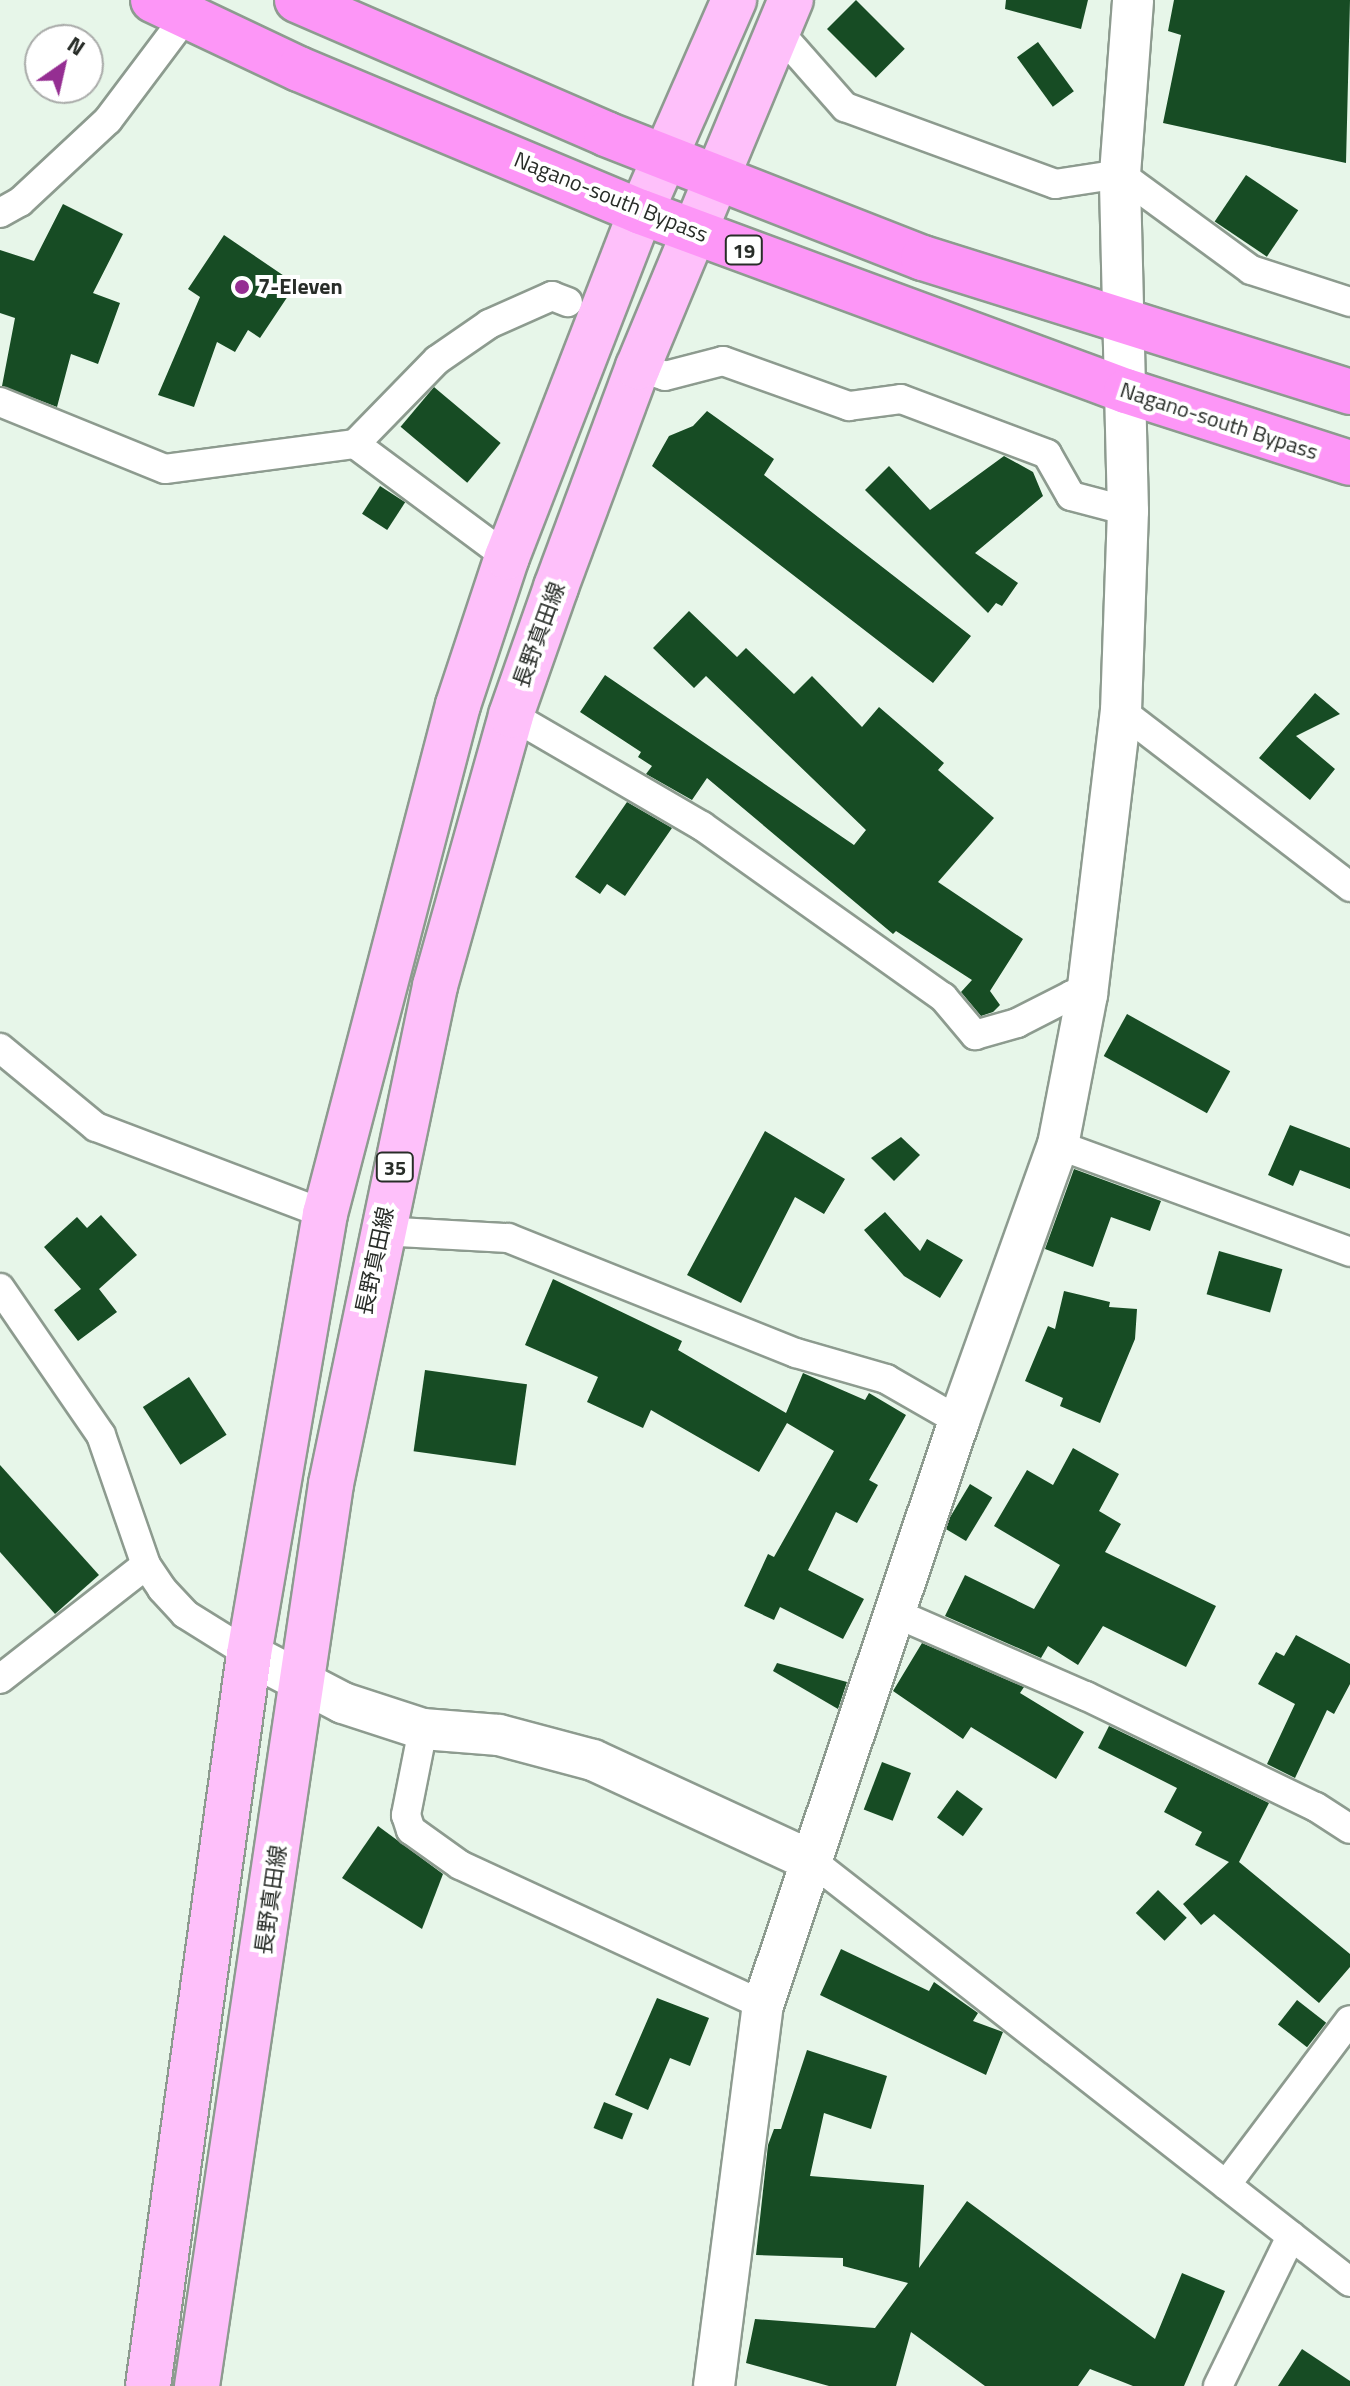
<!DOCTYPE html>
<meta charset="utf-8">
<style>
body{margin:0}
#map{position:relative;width:1350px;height:2386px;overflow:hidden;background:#e7f6e9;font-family:"Titillium Web","Noto Sans JP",sans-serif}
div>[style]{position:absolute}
.building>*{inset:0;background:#174c24;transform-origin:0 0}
.roads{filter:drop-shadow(2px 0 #8d9b8f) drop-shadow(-2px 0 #8d9b8f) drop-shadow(0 2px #8d9b8f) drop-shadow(0 -2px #8d9b8f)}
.street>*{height:28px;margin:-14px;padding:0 14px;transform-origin:14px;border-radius:14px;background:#fff}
.secondary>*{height:40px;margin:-20px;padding:0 20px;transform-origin:20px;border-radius:20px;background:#fff}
.primary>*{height:44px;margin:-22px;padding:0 22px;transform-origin:22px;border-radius:22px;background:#fec0fa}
.highway>*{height:44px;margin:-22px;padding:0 22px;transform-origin:22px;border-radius:22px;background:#fd96f7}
.dots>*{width:22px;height:22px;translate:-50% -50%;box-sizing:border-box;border:4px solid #fff;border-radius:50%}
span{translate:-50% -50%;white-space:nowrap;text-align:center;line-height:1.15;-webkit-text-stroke:8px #fff;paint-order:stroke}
.shield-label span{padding:2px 6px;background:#fff;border:2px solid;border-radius:6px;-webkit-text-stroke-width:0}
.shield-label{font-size:20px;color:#282d28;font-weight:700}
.street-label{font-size:22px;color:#282d28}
.poi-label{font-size:22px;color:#282d28;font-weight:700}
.left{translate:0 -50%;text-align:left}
.north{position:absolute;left:24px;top:24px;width:80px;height:80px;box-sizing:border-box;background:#fff;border:2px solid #a9aba9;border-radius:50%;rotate:34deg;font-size:22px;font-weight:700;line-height:32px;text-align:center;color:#282d28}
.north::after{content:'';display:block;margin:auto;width:28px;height:36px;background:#952e92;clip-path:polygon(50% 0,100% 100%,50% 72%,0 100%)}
</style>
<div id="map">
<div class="building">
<i style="left:856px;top:0;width:69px;height:41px;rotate:45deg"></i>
<i style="clip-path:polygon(1006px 0,1088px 0,1081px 29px,1005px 9px)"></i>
<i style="clip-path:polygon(1174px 0,1350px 0,1346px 163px,1163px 123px,1181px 35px,1168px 31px)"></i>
<i style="left:1038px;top:42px;width:61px;height:26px;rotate:54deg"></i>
<i style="left:1246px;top:175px;width:63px;height:56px;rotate:34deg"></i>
<i style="clip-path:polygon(63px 204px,123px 234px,93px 293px,120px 303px,98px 364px,71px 354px,57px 407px,2px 386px,15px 318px,0 313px,0 250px,34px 261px)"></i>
<i style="clip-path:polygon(224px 235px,296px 284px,260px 338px,248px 330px,235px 352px,217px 342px,194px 407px,158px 395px,200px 297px,188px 289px)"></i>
<i style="left:434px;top:387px;width:87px;height:52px;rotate:40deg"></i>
<i style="clip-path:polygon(707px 411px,774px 459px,764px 475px,971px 636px,933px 683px,652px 466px,669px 436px,693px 426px)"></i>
<i style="clip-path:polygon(1004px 456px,1033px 472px,1043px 496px,975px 553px,1018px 583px,1002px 606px,996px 603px,988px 613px,865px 490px,889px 466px,930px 510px)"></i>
<i style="left:380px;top:486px;width:30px;height:33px;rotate:33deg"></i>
<i style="clip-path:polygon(689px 611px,737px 657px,746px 648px,794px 694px,812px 676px,862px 727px,879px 707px,944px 763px,938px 770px,994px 818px,938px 882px,1023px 939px,990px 991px,1000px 1005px,993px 1012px,981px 1016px,961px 992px,972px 980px,896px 931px,893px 934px,707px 778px,692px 800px,646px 774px,652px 766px,638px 757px,641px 752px,580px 712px,605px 675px,854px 845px,866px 830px,706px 676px,694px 688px,653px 648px)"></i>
<i style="clip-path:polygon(1315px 693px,1340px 714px,1296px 736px,1335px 769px,1310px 800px,1259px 758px)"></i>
<i style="clip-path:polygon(627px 802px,672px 828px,625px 896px,607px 884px,600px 894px,575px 877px)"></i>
<i style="left:1127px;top:1014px;width:118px;height:48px;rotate:29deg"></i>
<i style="clip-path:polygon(1290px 1125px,1350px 1148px,1350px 1189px,1300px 1170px,1293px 1186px,1268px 1175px)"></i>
<i style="clip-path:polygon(765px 1131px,845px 1179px,824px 1214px,795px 1197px,741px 1303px,687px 1275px)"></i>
<i style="clip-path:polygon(901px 1137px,920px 1155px,894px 1181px,871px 1158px)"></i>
<i style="clip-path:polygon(1074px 1169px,1161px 1201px,1150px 1231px,1111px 1217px,1093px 1267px,1045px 1249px)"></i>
<i style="clip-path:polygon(885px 1212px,920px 1251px,927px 1239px,963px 1260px,940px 1298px,904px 1276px,864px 1230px)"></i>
<i style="clip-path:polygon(101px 1215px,137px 1255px,99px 1289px,117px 1312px,78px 1341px,54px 1310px,81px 1289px,44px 1247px,77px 1217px,87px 1228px)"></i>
<i style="left:1219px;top:1251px;width:66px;height:45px;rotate:16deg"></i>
<i style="clip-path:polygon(553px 1279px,682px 1341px,678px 1350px,786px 1413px,803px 1373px,865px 1400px,869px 1393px,906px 1415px,869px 1480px,878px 1485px,857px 1523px,836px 1512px,808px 1570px,864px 1599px,843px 1639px,780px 1607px,774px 1620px,744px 1606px,768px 1554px,774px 1557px,834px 1451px,787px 1423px,759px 1472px,651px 1410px,643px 1428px,587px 1402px,598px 1377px,525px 1345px)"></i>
<i style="clip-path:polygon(1064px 1291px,1110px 1302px,1109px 1307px,1137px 1309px,1135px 1339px,1100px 1423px,1060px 1406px,1063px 1398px,1025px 1381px,1048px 1326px,1055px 1329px)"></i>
<i style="left:425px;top:1370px;width:103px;height:82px;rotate:8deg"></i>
<i style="left:189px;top:1377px;width:69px;height:55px;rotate:57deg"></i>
<i style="clip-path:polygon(1073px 1448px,1119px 1474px,1099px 1511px,1121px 1524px,1105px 1552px,1216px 1606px,1186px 1667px,1103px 1626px,1078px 1665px,1048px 1646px,1041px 1658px,945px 1616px,965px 1575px,1034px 1609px,1060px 1565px,994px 1526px,1027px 1470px,1053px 1485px)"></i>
<i style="clip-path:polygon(0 1465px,99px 1575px,55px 1614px,0 1552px)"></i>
<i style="left:970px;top:1484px;width:26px;height:51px;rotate:31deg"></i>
<i style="clip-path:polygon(1296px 1635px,1350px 1664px,1350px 1684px,1334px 1714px,1327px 1710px,1295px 1778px,1267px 1764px,1295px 1704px,1258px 1684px,1276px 1652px,1284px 1656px)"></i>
<i style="clip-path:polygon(922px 1643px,1024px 1687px,1020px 1693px,1084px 1732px,1056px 1779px,971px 1727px,963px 1739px,893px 1691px)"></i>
<i style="clip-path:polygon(777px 1663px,847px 1682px,838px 1709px,773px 1671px)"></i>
<i style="clip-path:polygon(1109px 1726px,1269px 1803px,1239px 1862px,1350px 1954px,1350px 1967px,1319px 2003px,1214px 1914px,1201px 1925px,1183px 1904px,1229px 1862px,1195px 1845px,1202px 1832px,1164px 1812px,1177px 1788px,1098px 1748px)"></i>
<i style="left:882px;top:1762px;width:31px;height:51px;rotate:21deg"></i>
<i style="left:957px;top:1790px;width:32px;height:34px;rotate:36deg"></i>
<i style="clip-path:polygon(378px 1826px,443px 1874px,422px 1929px,342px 1878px)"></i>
<i style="left:1158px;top:1890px;width:40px;height:32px;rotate:44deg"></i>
<i style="clip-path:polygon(841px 1949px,929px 1991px,934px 1982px,978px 2013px,973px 2021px,1003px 2032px,986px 2075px,820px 1995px)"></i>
<i style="clip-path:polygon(657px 1998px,709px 2018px,690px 2066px,670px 2058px,648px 2110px,615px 2095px)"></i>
<i style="left:1297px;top:2000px;width:37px;height:31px;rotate:38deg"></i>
<i style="clip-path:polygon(807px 2050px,887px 2076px,871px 2129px,824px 2113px,810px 2176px,924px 2185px,919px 2268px,967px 2201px,1155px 2339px,1182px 2273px,1225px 2291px,1184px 2386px,1133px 2386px,1090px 2369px,1078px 2386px,985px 2386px,911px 2332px,896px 2386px,829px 2386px,746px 2363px,755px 2319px,875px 2328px,908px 2283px,843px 2266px,843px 2258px,756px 2255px,768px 2145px,774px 2129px,781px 2129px)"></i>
<i style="left:604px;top:2102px;width:31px;height:28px;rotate:22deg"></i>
<i style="clip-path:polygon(1302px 2349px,1350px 2381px,1350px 2386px,1278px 2386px)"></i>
</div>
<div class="roads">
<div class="street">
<i style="left:777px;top:30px;width:103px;rotate:48.6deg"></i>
<i style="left:845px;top:107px;width:224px;rotate:20.1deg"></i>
<i style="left:1055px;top:184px;width:66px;rotate:-8.7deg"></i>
<i style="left:1120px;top:174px;width:162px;rotate:36.2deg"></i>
<i style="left:1251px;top:270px;width:104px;rotate:17.9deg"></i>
<i style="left:0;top:213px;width:23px;rotate:-29deg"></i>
<i style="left:20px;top:202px;width:120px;rotate:-43deg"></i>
<i style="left:108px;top:120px;width:130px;rotate:-53.1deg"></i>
<i style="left:638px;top:367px;width:28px;rotate:18deg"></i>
<i style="left:665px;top:376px;width:60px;rotate:-14.5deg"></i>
<i style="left:723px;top:361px;width:134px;rotate:19.7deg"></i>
<i style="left:849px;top:406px;width:52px;rotate:-7.7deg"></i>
<i style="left:901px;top:399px;width:156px;rotate:20.6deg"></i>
<i style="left:1047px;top:454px;width:48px;rotate:60.3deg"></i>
<i style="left:1071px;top:496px;width:59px;rotate:14.7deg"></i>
<i style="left:0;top:402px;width:178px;rotate:22.1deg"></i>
<i style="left:165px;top:469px;width:192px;rotate:-7.5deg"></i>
<i style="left:355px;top:444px;width:117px;rotate:-45.7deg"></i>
<i style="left:437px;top:360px;width:63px;rotate:-34.7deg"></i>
<i style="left:489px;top:324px;width:69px;rotate:-24deg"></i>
<i style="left:552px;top:296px;width:17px;rotate:21deg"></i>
<i style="left:355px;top:444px;width:189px;rotate:36.6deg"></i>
<i style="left:1121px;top:711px;width:289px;rotate:37.5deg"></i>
<i style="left:511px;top:715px;width:221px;rotate:30.2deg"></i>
<i style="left:702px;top:826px;width:296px;rotate:35.4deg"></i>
<i style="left:943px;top:997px;width:50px;rotate:49.9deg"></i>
<i style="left:975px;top:1035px;width:44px;rotate:-15.9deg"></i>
<i style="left:1017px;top:1023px;width:62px;rotate:-27deg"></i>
<i style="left:1072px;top:995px;width:15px"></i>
<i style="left:0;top:1048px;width:124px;rotate:39.5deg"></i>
<i style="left:96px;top:1127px;width:245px;rotate:20.8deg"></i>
<i style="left:1058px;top:1145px;width:311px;rotate:20.1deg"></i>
<i style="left:381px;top:1231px;width:127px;rotate:3.2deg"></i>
<i style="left:508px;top:1238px;width:310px;rotate:21.8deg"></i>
<i style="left:796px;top:1353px;width:94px;rotate:16.1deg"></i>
<i style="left:886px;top:1379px;width:84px;rotate:29.9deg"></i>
<i style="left:0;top:1288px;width:178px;rotate:55.5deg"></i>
<i style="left:101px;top:1435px;width:138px;rotate:70.9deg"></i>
<i style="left:146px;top:1565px;width:29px;rotate:56deg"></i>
<i style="left:162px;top:1589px;width:34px;rotate:47deg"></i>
<i style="left:185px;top:1614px;width:75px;rotate:32deg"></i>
<i style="left:897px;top:1614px;width:206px;rotate:23.5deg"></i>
<i style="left:1086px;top:1696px;width:255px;rotate:25.8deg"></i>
<i style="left:1316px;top:1807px;width:40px;rotate:32.9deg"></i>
<i style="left:0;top:1679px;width:185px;rotate:-38deg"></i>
<i style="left:423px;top:1729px;width:88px;rotate:101.2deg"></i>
<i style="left:406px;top:1815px;width:16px;rotate:72deg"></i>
<i style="left:411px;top:1830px;width:60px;rotate:35.5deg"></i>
<i style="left:460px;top:1865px;width:334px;rotate:24.8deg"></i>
<i style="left:812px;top:1861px;width:683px;rotate:38.04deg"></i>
<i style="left:1226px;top:2185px;width:206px;rotate:-53.1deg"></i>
<i style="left:1218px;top:2386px;width:167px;rotate:-64deg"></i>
</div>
<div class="secondary">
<i style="left:249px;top:1654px;width:106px;rotate:27.5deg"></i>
<i style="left:343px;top:1703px;width:84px;rotate:18deg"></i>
<i style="left:423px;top:1729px;width:76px;rotate:4.5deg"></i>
<i style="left:499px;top:1735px;width:97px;rotate:14.9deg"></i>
<i style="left:593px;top:1760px;width:241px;rotate:24.8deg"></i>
<i style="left:714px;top:2386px;width:384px;rotate:-82.7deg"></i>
<i style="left:763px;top:2005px;width:616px;rotate:-71.45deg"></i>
<i style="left:959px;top:1421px;width:293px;rotate:-70.3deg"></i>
<i style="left:1058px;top:1145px;width:153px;rotate:-79.1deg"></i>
<i style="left:1087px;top:995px;width:286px;rotate:-83.2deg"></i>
<i style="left:1121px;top:711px;width:200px;rotate:-88deg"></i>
<i style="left:1128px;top:511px;width:337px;rotate:-91.4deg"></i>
<i style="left:1120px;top:174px;width:174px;rotate:-85.7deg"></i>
</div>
<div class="primary">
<i style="left:148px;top:2386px;width:739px;rotate:-82.14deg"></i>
<i style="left:249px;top:1654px;width:447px;rotate:-80.2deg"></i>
<i style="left:325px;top:1214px;width:526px;rotate:-75.36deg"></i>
<i style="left:458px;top:705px;width:156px;rotate:-71.7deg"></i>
<i style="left:507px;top:557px;width:370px;rotate:-68.8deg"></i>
<i style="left:641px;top:212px;width:232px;rotate:-66.3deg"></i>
<i style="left:197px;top:2386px;width:912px;rotate:-81.55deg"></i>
<i style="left:331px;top:1484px;width:509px;rotate:-78.2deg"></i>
<i style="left:435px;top:986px;width:281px;rotate:-74.3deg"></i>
<i style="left:511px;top:715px;width:136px;rotate:-70.6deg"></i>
<i style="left:556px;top:587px;width:235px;rotate:-69.6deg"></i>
<i style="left:638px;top:367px;width:398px;rotate:-67.4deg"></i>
</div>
<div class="highway">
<i style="left:153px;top:0;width:161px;rotate:25.3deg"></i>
<i style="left:299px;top:69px;width:371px;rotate:22.7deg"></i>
<i style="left:641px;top:212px;width:517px;rotate:20.26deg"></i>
<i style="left:1126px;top:391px;width:235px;rotate:17.8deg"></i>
<i style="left:297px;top:0;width:337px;rotate:23.4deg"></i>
<i style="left:606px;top:134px;width:340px;rotate:21.4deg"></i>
<i style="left:923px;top:258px;width:448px;rotate:17.4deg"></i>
</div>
</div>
<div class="dots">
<i style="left:242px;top:287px;background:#952e92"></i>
</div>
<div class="shield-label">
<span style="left:744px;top:250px">19</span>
<span style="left:395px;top:1167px">35</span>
</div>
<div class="street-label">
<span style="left:611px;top:197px;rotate:22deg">Nagano-south Bypass</span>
<span style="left:1219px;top:421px;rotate:18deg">Nagano-south Bypass</span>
<span style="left:539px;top:635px;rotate:-70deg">長野真田線</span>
<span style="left:375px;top:1261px;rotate:-78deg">長野真田線</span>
<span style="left:271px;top:1900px;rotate:-82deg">長野真田線</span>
</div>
<div class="poi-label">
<span class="left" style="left:258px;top:287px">7-Eleven</span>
</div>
<div class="north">N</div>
</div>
